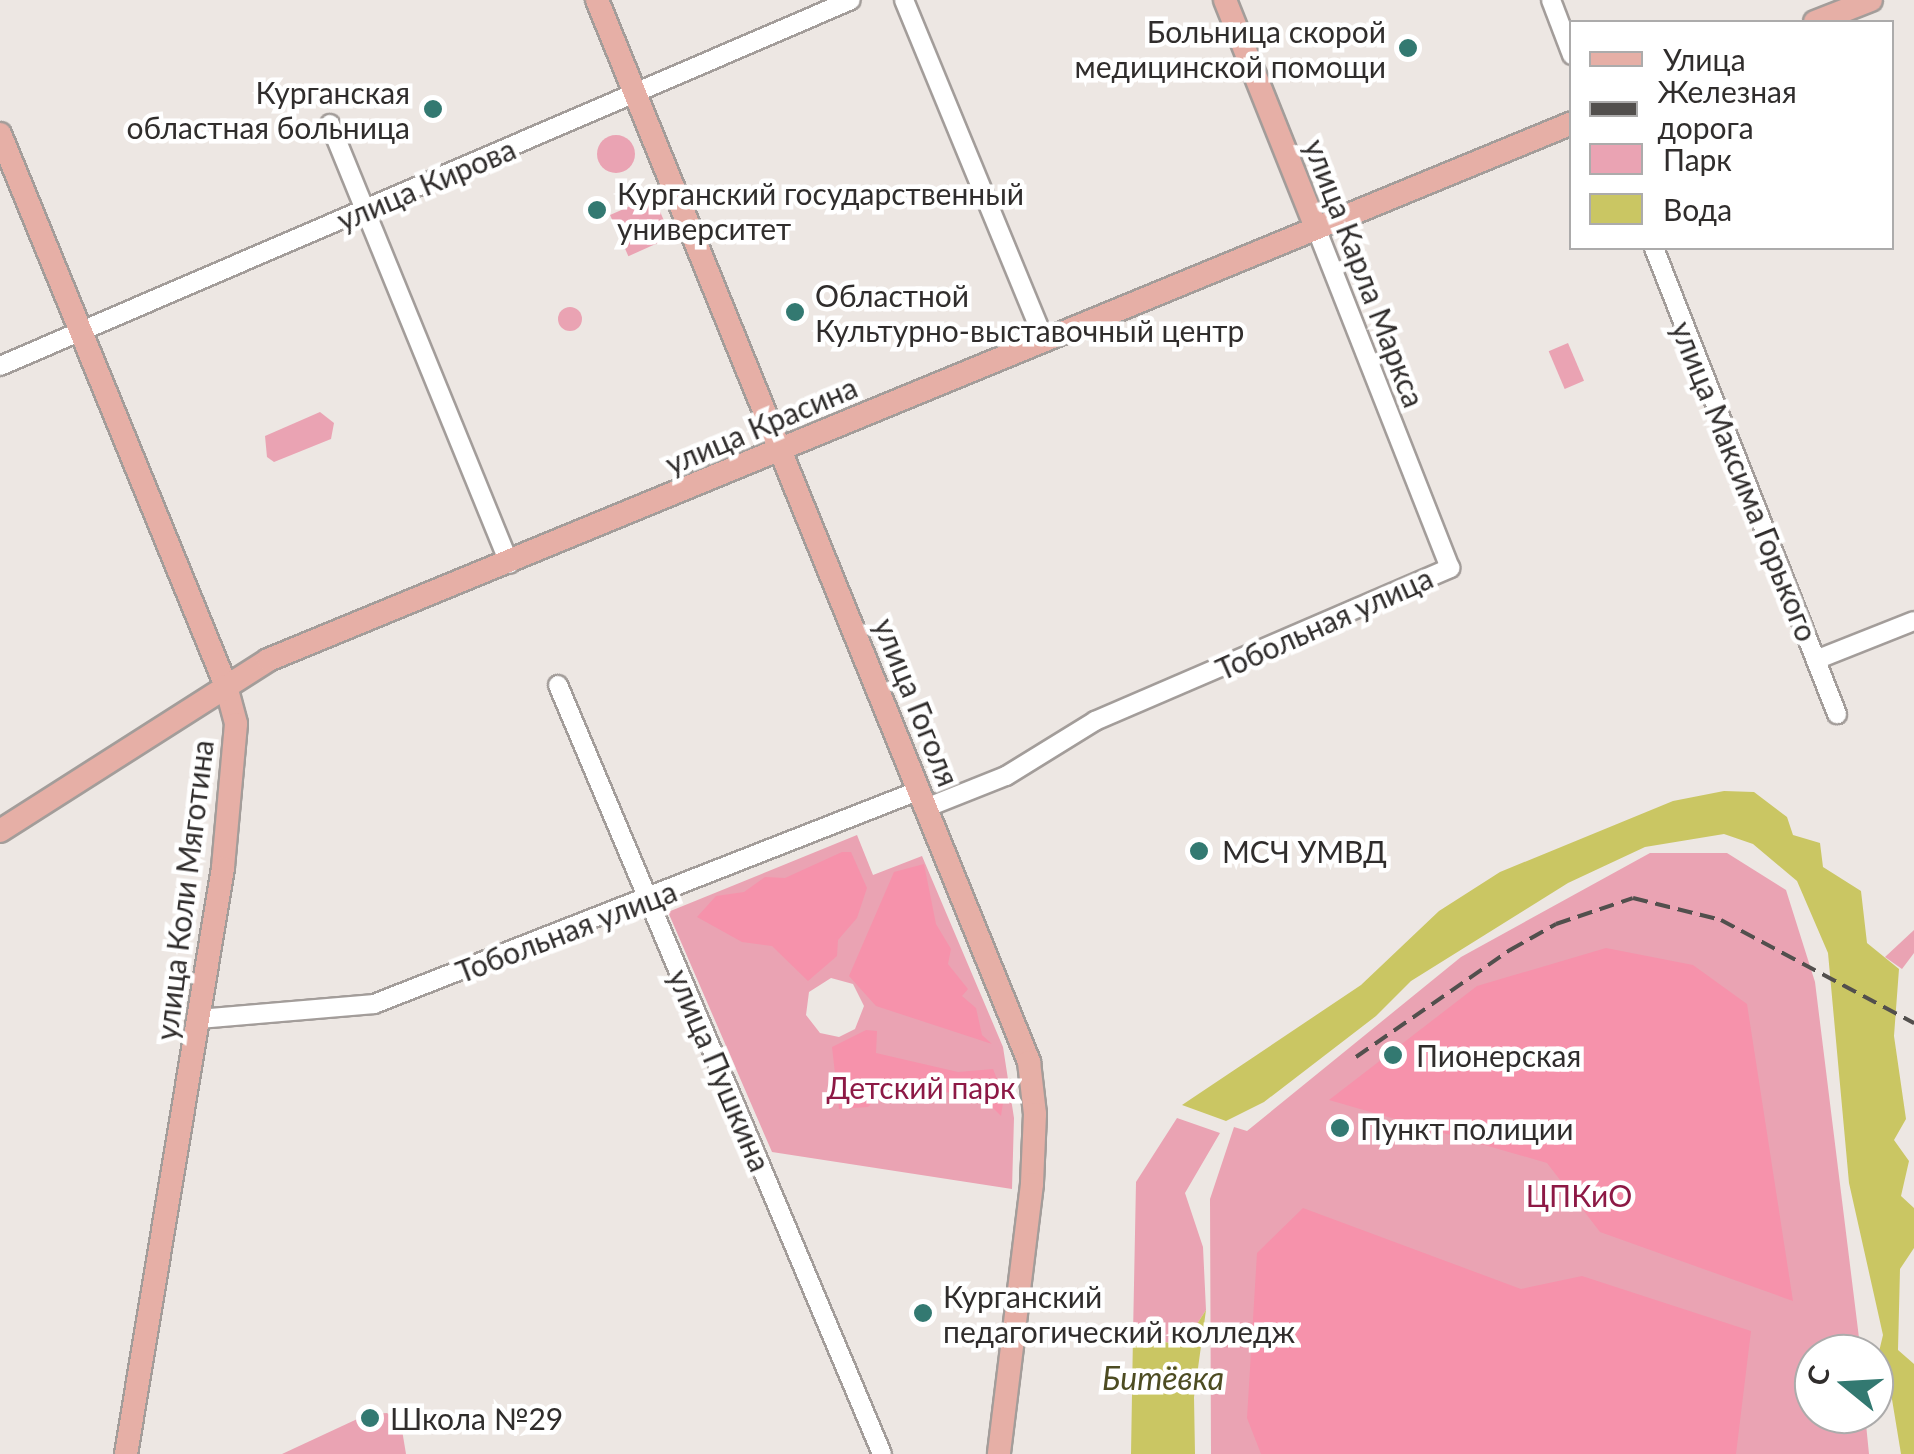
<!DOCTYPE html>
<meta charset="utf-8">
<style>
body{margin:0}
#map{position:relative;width:1914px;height:1454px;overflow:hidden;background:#ede7e3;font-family:Lato,sans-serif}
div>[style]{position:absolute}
.green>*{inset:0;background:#eaa3b3;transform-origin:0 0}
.round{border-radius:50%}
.forest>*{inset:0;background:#f692ab}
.water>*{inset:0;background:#cac663}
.roads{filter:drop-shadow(2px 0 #a39d9a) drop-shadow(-2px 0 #a39d9a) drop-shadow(0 2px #a39d9a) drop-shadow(0 -2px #a39d9a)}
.minor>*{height:18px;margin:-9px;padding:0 9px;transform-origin:9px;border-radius:9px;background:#fff}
.major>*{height:22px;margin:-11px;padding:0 11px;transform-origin:11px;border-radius:11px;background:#e6afa6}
.rail>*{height:4px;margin-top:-2px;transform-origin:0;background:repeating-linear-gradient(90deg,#524f4d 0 15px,transparent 0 23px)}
.dots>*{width:28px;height:28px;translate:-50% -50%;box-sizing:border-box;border:5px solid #fff;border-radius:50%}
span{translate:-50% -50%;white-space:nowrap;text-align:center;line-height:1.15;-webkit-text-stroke:9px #fff;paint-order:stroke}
.poi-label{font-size:30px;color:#302d2c}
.right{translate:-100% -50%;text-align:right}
.left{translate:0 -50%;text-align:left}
.street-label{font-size:30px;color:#302d2c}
.park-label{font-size:30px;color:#8d1945}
.water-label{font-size:32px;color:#4d4c22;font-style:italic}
.legend{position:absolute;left:1569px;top:20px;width:325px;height:230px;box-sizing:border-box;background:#fff;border:2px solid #acabab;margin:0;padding:12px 18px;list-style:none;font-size:30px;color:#302d2c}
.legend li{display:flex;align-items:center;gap:20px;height:50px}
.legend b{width:50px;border:2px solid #acabab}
.north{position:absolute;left:1794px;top:1334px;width:100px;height:100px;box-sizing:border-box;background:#fff;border:2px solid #acabab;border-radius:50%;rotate:288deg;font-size:28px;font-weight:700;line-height:40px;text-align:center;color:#302d2c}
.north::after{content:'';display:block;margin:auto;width:35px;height:45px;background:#337971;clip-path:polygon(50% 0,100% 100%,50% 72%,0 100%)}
</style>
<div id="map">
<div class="green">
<i class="round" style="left:597px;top:135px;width:38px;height:38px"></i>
<i style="left:653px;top:196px;width:45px;height:47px;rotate:66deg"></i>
<i class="round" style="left:558px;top:307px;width:24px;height:24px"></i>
<i style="left:1568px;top:343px;width:41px;height:21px;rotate:67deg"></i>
<i style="clip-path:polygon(320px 412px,334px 423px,331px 439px,274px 462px,267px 457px,265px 436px)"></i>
<i style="clip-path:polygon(evenodd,857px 835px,873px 875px,922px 856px,1003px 1047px,1014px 1118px,1012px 1189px,772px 1152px,668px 912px,857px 835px,831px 978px,853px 984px,864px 1006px,855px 1029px,839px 1037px,820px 1033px,806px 1015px,809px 992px,831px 978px)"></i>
<i style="clip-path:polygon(1650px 853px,1727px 853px,1786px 890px,1815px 982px,1861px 1354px,1814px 1354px,1814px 1414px,1865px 1414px,1869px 1454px,1211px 1454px,1210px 1199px,1234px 1127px,1247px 1131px,1461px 957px)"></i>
<i style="clip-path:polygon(1914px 930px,1914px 953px,1902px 969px,1885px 957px)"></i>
<i style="clip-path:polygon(1177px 1118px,1220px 1133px,1185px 1193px,1203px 1247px,1206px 1310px,1183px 1346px,1133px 1335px,1136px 1182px)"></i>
<i style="clip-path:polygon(387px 1413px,401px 1424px,406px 1454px,282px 1454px,368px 1414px)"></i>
</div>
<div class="forest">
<i style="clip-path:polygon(842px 852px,851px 852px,867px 888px,857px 918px,838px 940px,837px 956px,808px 981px,772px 946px,742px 942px,697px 917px,716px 896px,744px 892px,765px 877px,785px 878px)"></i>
<i style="clip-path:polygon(924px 864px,936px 924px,951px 949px,948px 964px,968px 989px,962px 996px,976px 1008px,982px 1035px,992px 1044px,876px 1006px,849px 976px,894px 872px)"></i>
<i style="clip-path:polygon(1606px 948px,1693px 965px,1747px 1004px,1793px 1301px,1600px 1232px,1547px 1163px,1329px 1100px,1477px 986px)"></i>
<i style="clip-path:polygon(866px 1030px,877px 1031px,876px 1053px,958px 1072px,993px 1069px,1004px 1096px,1001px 1116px,976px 1091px,935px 1093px,929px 1083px,906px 1091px,891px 1083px,868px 1107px,839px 1109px,832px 1047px)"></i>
<i style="clip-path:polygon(1303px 1208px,1521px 1289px,1582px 1276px,1751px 1331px,1736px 1454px,1261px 1454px,1247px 1418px,1257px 1253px)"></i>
</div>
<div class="water">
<i style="clip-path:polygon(1724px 791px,1754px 792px,1787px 817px,1793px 835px,1820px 843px,1823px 867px,1861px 891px,1867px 943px,1899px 969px,1894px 1036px,1906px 1119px,1894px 1140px,1909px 1161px,1901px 1196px,1914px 1208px,1914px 1248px,1900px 1269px,1898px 1350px,1914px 1364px,1914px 1454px,1901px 1454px,1888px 1375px,1877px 1360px,1883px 1335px,1849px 1183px,1828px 953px,1797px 881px,1753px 844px,1724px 834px,1645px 847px,1568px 883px,1411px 981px,1376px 1016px,1264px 1102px,1226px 1121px,1182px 1105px,1361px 985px,1439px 911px,1500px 872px,1673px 801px)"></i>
<i style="clip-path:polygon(1206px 1310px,1194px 1397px,1195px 1454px,1131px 1454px,1133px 1335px,1183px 1346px)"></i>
</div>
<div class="roads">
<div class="minor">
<i style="left:904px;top:0;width:365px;rotate:67.6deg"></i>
<i style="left:1551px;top:0;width:59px;rotate:69.1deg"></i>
<i style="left:330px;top:124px;width:475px;rotate:67.8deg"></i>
<i style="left:1654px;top:248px;width:501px;rotate:68.56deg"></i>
<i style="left:0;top:366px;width:926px;rotate:-23.27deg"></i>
<i style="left:1818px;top:659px;width:103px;rotate:-21.6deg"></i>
<i style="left:558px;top:685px;width:834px;rotate:67.15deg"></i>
<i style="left:928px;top:807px;width:84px;rotate:-21.7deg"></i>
<i style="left:1006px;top:776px;width:105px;rotate:-31.7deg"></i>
<i style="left:1095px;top:721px;width:387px;rotate:-23.3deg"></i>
<i style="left:1450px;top:568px;width:366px;rotate:-111.5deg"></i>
<i style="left:199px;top:1019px;width:176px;rotate:-4.9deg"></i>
<i style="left:374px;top:1004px;width:586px;rotate:-21.4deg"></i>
</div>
<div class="major">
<i style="left:597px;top:0;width:1147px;rotate:67.86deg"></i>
<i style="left:1029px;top:1062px;width:52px;rotate:83.4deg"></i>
<i style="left:1035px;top:1114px;width:70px;rotate:92.5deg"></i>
<i style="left:1032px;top:1184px;width:272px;rotate:97deg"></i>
<i style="left:1225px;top:0;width:245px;rotate:68.2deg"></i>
<i style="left:1815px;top:22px;width:60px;rotate:-21.4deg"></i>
<i style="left:0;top:134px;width:596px;rotate:67.73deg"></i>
<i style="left:226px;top:686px;width:39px;rotate:75deg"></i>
<i style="left:236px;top:724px;width:145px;rotate:95.2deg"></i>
<i style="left:223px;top:868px;width:594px;rotate:99.4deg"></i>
<i style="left:0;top:831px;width:318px;rotate:-32.5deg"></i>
<i style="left:268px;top:660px;width:1410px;rotate:-22.38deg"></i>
</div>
</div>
<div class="rail">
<i style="left:1356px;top:1057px;width:188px;rotate:-34.8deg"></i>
<i style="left:1510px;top:950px;width:53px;rotate:-29.5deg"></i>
<i style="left:1556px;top:924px;width:81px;rotate:-18.7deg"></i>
<i style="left:1633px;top:898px;width:91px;rotate:14deg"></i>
<i style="left:1721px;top:920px;width:219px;rotate:28.1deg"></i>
</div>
<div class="dots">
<i style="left:1408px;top:48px;background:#337971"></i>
<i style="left:433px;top:109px;background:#337971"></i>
<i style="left:597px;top:210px;background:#337971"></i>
<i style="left:795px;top:312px;background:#337971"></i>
<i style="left:1199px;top:851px;background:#337971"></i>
<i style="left:1393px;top:1055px;background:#337971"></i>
<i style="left:1340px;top:1128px;background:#337971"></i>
<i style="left:923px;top:1313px;background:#337971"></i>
<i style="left:370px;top:1418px;background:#337971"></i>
</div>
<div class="poi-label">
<span class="right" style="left:1386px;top:48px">Больница скорой<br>медицинской помощи</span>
<span class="right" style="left:410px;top:109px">Курганская<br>областная больница</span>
<span class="left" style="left:617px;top:210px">Курганский государственный<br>университет</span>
<span class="left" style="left:815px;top:312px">Областной<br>Культурно-выставочный центр</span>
<span class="left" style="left:1222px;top:851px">МСЧ УМВД</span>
<span class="left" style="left:1416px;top:1055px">Пионерская</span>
<span class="left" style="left:1360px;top:1128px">Пункт полиции</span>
<span class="left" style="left:943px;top:1313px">Курганский<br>педагогический колледж</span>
<span class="left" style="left:390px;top:1418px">Школа №29</span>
</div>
<div class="street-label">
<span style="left:426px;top:184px;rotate:-23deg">улица Кирова</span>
<span style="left:1365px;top:273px;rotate:69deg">улица Карла Маркса</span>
<span style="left:761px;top:425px;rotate:-23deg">улица Красина</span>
<span style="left:1745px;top:481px;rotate:68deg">улица Максима Горького</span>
<span style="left:1324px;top:623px;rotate:-24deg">Тобольная улица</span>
<span style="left:917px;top:702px;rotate:68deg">улица Гоголя</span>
<span style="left:184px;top:890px;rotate:-83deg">улица Коли Мяготина</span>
<span style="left:566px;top:931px;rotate:-21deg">Тобольная улица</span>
<span style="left:720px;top:1070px;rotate:67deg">улица Пушкина</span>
</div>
<div class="park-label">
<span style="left:921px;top:1087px">Детский парк</span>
<span style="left:1579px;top:1195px">ЦПКиО</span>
</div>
<div class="water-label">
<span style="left:1163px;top:1378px">Битёвка</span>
</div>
<ul class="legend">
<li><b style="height:12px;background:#e6afa6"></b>Улица</li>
<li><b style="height:12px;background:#524f4d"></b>Железная дорога</li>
<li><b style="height:28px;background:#eaa3b3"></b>Парк</li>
<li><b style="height:28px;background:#cac663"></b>Вода</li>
</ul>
<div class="north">С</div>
</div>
